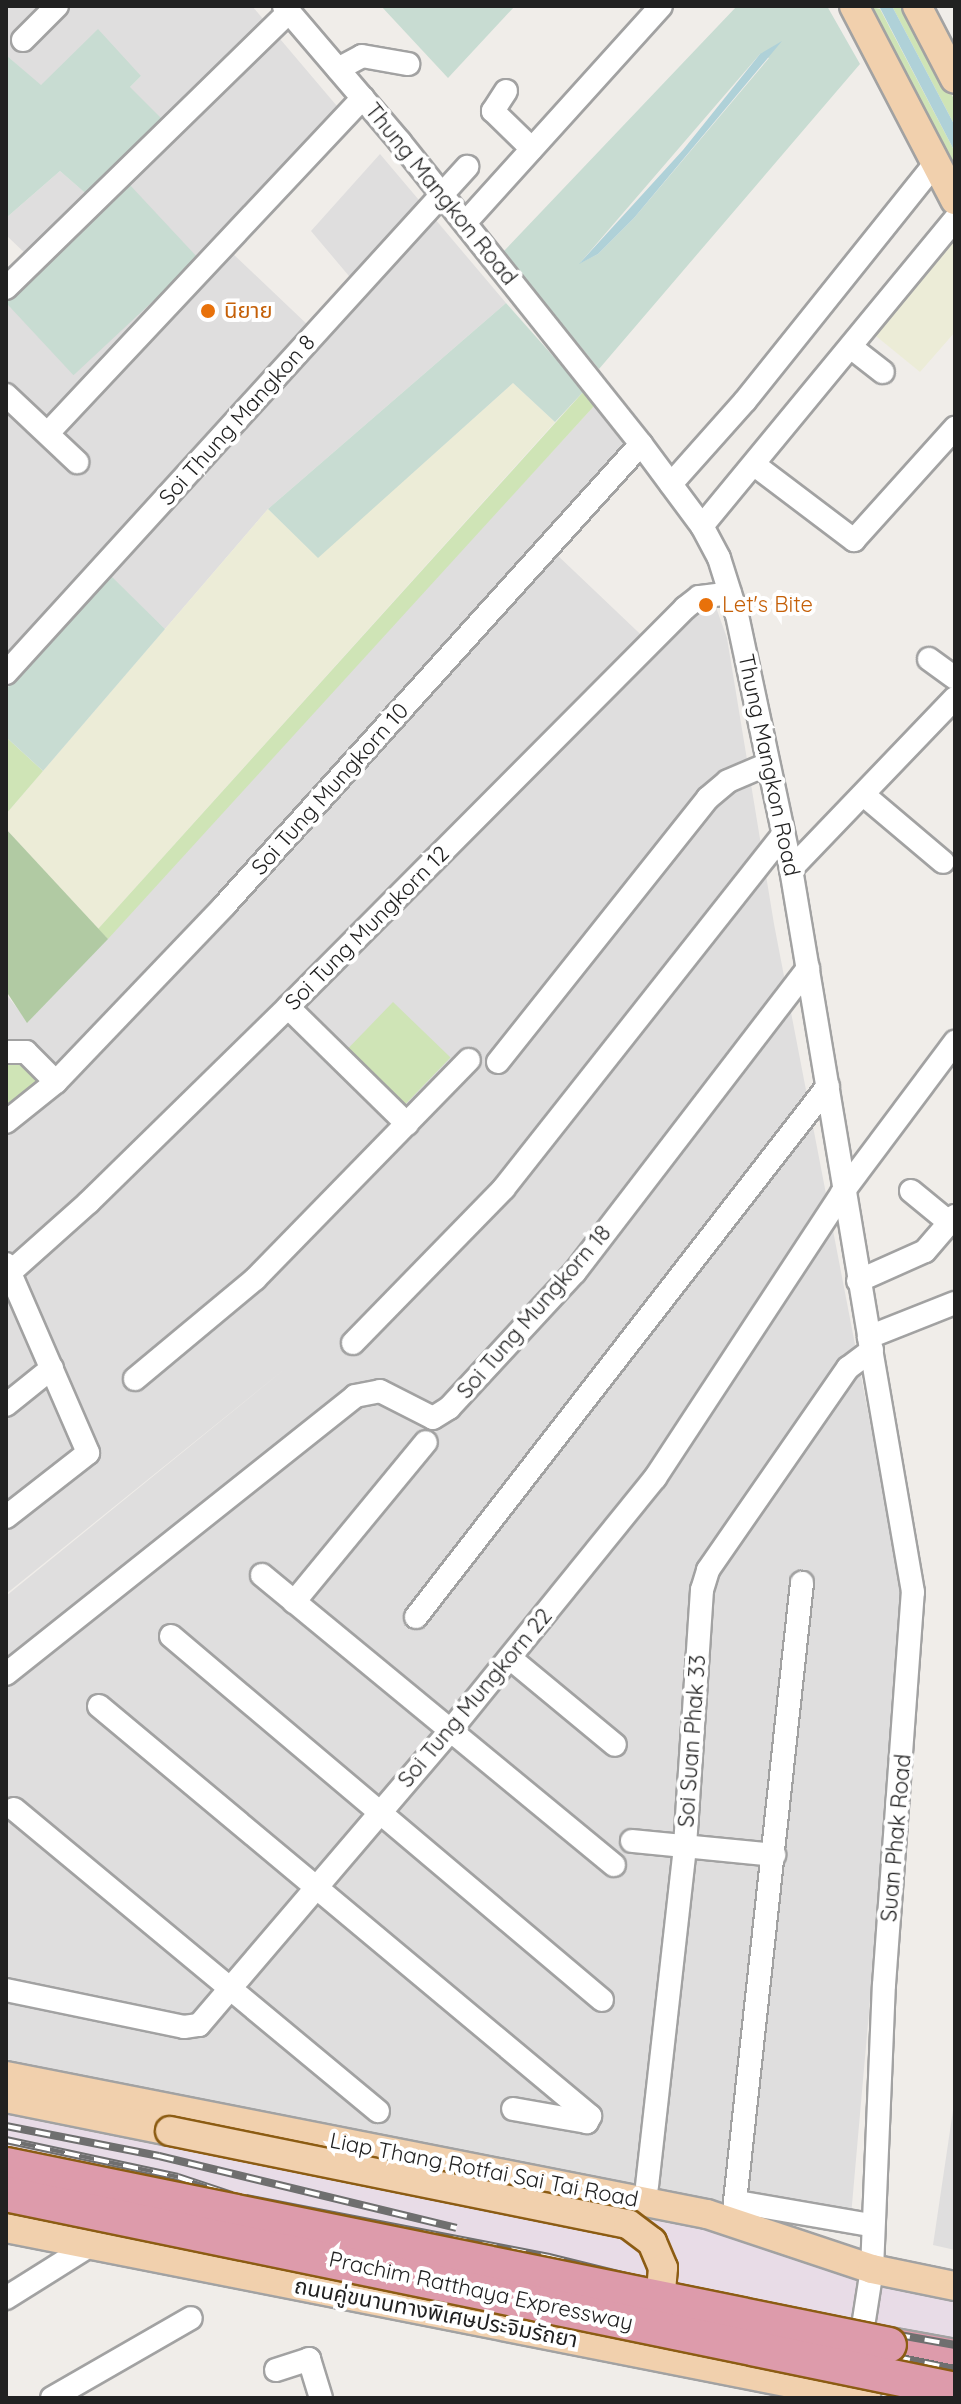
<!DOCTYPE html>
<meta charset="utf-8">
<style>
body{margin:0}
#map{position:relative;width:961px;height:2404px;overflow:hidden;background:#f0ede9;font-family:Quicksand,"Noto Sans Thai",sans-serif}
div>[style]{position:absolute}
.residential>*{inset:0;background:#dfdede}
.industrial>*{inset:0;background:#e8dce7}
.farmland>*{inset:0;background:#ececd7}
.grass>*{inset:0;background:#cfe4b6;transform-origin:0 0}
.forest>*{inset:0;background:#b1caa3}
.wetland>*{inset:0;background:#c8dcd2;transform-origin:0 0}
.water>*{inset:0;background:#afd1d8}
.roads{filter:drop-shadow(2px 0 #a2a2a2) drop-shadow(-2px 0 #a2a2a2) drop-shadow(0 2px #a2a2a2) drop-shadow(0 -2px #a2a2a2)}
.minor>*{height:22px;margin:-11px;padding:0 11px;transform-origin:11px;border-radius:11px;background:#fff}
.major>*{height:28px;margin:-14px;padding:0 14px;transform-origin:14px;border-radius:14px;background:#f1d0ad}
.highway>*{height:34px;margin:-17px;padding:0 17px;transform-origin:17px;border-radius:17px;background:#dd9bab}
.rail>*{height:8px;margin-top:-4px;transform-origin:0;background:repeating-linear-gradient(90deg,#fff 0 15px,#6f6f6f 0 30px);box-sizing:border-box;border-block:2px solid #6f6f6f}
.bridges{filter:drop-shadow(2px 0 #8c5c13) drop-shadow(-2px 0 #8c5c13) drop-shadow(0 2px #8c5c13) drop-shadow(0 -2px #8c5c13)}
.major-bridge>*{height:28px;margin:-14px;padding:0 14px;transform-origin:14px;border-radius:14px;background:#f1d0ad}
.highway-bridge>*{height:34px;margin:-17px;padding:0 17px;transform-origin:17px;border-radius:17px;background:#dd9bab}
.dots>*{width:22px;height:22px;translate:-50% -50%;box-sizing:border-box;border:4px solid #fff;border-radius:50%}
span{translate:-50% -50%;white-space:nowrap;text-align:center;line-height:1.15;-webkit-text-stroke:8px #fff;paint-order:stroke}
.street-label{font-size:22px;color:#212121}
.food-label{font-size:22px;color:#c56008}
.left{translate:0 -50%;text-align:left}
.frame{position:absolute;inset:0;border:8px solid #212121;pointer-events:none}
</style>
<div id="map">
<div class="residential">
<i style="clip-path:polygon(6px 6px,252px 6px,342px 112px,230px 251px,311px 328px,354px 282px,311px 231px,380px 154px,506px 303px,268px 509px,165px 629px,111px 577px,6px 689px,6px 281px,29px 257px,6px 235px,6px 218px,60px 171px,90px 197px,130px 87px,141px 76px,40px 85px,6px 55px)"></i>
<i style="clip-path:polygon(595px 405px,642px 464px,554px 552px,657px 650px,708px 585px,727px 638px,774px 924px,905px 1604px,851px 2216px,729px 2210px,6px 2059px,6px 1596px,286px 1368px,6px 1594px,6px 994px,28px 1022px)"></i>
<i style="clip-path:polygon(955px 2097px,955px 2250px,933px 2245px)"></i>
</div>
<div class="industrial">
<i style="clip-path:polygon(6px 2111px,510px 2189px,717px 2228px,844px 2275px,955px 2297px,955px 2398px,6px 2174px)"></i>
</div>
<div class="farmland">
<i style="clip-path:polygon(948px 235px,955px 248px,955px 332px,920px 372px,871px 332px)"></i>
<i style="clip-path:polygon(513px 383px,555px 422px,98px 929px,6px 829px,6px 814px,268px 509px,318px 557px)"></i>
</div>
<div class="grass">
<i style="clip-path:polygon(866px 6px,880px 9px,955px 152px,955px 174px)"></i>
<i style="clip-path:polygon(892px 6px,905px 6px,955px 101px,955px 126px)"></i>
<i style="clip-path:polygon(584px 391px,595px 405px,108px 939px,98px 929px)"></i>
<i style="clip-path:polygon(6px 737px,43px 771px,6px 814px)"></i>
<i style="left:393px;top:1002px;width:80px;height:65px;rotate:44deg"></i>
<i style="clip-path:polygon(6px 1058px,20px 1058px,42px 1083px,6px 1113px)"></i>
</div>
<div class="forest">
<i style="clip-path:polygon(6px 829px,108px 939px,27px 1023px,6px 991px)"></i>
</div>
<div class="wetland">
<i style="clip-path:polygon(381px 6px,515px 6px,448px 78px)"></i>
<i style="clip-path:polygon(evenodd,737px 6px,827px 6px,860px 64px,599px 369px,503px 252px,737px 6px,760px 54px,769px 58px,634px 218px,598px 254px,580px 263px,760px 54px)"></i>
<i style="clip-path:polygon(98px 29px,141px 76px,130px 87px,169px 126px,91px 198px,60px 171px,6px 218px,6px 55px,41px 85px)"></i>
<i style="left:129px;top:184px;width:102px;height:171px;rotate:47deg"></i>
<i style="clip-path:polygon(506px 303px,584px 391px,555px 422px,513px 383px,318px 558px,268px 509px)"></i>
<i style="clip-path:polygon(111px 576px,165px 629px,43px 771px,6px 737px,6px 689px)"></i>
</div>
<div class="water">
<i style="clip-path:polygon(879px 6px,892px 6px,955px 126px,955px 152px)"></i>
<i style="clip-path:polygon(782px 41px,634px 218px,598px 254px,579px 264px,683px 150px,760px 54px)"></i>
</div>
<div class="roads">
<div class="minor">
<i style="left:284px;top:6px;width:179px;rotate:49.5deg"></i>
<i style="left:400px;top:142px;width:386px;rotate:51.4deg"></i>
<i style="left:641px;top:444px;width:102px;rotate:53.4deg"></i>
<i style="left:702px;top:526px;width:36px;rotate:62deg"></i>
<i style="left:719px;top:558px;width:60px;rotate:72.5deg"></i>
<i style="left:737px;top:615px;width:260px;rotate:78deg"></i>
<i style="left:791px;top:869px;width:474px;rotate:80.5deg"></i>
<i style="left:23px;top:40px;width:48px;rotate:-45deg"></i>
<i style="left:338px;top:69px;width:27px;rotate:-28deg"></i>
<i style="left:362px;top:56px;width:47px;rotate:9.9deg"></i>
<i style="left:506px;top:91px;width:24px;rotate:123deg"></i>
<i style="left:493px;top:111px;width:54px;rotate:44.3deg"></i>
<i style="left:465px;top:223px;width:292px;rotate:-47.9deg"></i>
<i style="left:6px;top:288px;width:395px;rotate:-44.3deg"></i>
<i style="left:852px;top:348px;width:39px;rotate:38deg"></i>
<i style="left:6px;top:395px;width:98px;rotate:43.3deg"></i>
<i style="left:48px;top:433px;width:460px;rotate:-46.8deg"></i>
<i style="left:756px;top:466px;width:123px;rotate:37.1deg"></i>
<i style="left:854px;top:540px;width:151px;rotate:-48deg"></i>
<i style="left:671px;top:484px;width:111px;rotate:-48.3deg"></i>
<i style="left:745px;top:401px;width:305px;rotate:-51.3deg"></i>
<i style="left:702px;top:526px;width:398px;rotate:-50.5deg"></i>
<i style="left:929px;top:659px;width:32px;rotate:36deg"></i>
<i style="left:6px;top:673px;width:685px;rotate:-47.66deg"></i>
<i style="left:865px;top:796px;width:102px;rotate:40.2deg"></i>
<i style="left:791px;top:869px;width:237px;rotate:-46.2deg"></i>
<i style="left:288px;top:1007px;width:167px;rotate:44.5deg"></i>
<i style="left:6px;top:1052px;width:20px"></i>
<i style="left:26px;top:1052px;width:42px;rotate:45deg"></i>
<i style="left:498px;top:1062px;width:337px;rotate:-51.5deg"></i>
<i style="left:708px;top:798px;width:26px;rotate:-40deg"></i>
<i style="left:728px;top:781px;width:43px;rotate:-23deg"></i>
<i style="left:6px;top:1122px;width:64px;rotate:-38.7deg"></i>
<i style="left:56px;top:1082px;width:243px;rotate:-46.3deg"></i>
<i style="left:224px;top:906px;width:622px;rotate:-47.93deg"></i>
<i style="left:911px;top:1191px;width:50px;rotate:39.4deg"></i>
<i style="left:6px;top:1264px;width:206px;rotate:66.5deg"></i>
<i style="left:88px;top:1453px;width:104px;rotate:142deg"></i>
<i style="left:6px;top:1276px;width:111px;rotate:-41.7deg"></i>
<i style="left:89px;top:1202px;width:279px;rotate:-44.4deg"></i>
<i style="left:288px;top:1007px;width:563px;rotate:-45.14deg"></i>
<i style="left:685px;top:608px;width:18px;rotate:-38deg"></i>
<i style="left:699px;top:597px;width:31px;rotate:-7deg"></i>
<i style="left:858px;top:1281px;width:73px;rotate:-24.1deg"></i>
<i style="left:925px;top:1251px;width:46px;rotate:-49.4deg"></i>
<i style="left:353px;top:1343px;width:216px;rotate:-45.7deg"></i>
<i style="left:504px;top:1188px;width:450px;rotate:-51.7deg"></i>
<i style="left:135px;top:1379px;width:156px;rotate:-39.8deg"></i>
<i style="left:255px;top:1279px;width:306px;rotate:-45.7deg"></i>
<i style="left:6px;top:1405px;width:59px;rotate:-38.8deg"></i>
<i style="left:262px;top:1575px;width:456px;rotate:39.5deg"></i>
<i style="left:294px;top:1602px;width:207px;rotate:-50.5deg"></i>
<i style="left:416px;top:1617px;width:672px;rotate:-52.19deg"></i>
<i style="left:171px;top:1636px;width:564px;rotate:40.18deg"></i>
<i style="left:510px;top:1658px;width:136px;rotate:39.6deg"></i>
<i style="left:6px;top:1674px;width:446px;rotate:-38.5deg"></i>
<i style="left:355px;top:1396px;width:25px;rotate:-11deg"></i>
<i style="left:380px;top:1391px;width:59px;rotate:27deg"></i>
<i style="left:433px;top:1418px;width:19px;rotate:-32deg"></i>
<i style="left:449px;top:1408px;width:185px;rotate:-47.2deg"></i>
<i style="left:575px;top:1272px;width:383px;rotate:-52.5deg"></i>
<i style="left:99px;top:1706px;width:640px;rotate:39.86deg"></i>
<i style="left:590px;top:2116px;width:7px;rotate:117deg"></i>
<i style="left:587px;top:2122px;width:75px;rotate:-170deg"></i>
<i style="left:14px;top:1809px;width:473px;rotate:39.7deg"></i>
<i style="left:632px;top:1841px;width:143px;rotate:5.6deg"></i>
<i style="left:6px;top:1990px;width:182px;rotate:11.7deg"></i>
<i style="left:184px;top:2027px;width:15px;rotate:-8deg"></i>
<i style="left:199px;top:2025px;width:387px;rotate:-49.5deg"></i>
<i style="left:450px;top:1731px;width:326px;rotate:-51deg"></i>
<i style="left:655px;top:1478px;width:341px;rotate:-56.7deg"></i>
<i style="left:842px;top:1193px;width:189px;rotate:-53.2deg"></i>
<i style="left:647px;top:2186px;width:342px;rotate:-83.6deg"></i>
<i style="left:685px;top:1846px;width:257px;rotate:-86.2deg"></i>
<i style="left:702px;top:1590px;width:21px;rotate:-73deg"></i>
<i style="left:708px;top:1570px;width:246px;rotate:-55.3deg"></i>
<i style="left:848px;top:1368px;width:30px;rotate:-37deg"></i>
<i style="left:737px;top:2202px;width:135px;rotate:9.8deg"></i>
<i style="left:733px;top:2220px;width:641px;rotate:-83.82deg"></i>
<i style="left:6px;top:2298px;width:98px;rotate:-32.1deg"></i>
<i style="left:859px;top:2352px;width:84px;rotate:-81.1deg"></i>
<i style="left:872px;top:2269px;width:284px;rotate:-87.6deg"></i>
<i style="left:884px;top:1985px;width:394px;rotate:-85.8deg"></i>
<i style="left:913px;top:1592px;width:259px;rotate:-99.8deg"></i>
<i style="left:869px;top:1337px;width:92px;rotate:-21.6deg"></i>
<i style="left:276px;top:2370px;width:35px;rotate:-18deg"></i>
<i style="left:309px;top:2359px;width:41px;rotate:72.9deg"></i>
<i style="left:52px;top:2398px;width:160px;rotate:-29.9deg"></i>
</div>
<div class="major">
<i style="left:854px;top:6px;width:219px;rotate:62.5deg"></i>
<i style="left:917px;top:6px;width:82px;rotate:62.5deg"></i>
<i style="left:6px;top:2076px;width:714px;rotate:11.14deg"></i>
<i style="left:707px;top:2214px;width:174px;rotate:18.4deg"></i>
<i style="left:872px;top:2269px;width:85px;rotate:11.6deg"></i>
<i style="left:6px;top:2098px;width:167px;rotate:11.4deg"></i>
<i style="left:6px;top:2228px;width:877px;rotate:11.18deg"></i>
</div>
<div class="highway">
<i style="left:889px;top:2345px;width:67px;rotate:10.3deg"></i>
</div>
</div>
<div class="rail">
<i style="left:6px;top:2126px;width:156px;rotate:11.1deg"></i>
<i style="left:159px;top:2156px;width:306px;rotate:13.6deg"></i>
<i style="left:6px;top:2140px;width:176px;rotate:12.1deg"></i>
<i style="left:178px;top:2177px;width:57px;rotate:18.4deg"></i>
<i style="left:6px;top:2161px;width:249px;rotate:11.4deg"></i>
<i style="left:250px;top:2210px;width:182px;rotate:15.9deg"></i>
<i style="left:425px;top:2260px;width:541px;rotate:11.62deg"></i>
<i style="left:246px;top:2198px;width:309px;rotate:11deg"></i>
<i style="left:549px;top:2257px;width:235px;rotate:13.8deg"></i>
<i style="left:777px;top:2313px;width:181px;rotate:10.2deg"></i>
</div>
<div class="bridges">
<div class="major-bridge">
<i style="left:170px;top:2131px;width:467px;rotate:11.5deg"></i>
<i style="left:628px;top:2224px;width:30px;rotate:37deg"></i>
<i style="left:652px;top:2242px;width:28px;rotate:67deg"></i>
<i style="left:663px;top:2268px;width:23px;rotate:95deg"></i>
<i style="left:661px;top:2291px;width:26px;rotate:126deg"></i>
</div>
<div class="highway-bridge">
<i style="left:6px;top:2165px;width:901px;rotate:11.52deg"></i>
<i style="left:6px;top:2194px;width:969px;rotate:11.67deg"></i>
</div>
</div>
<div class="dots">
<i style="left:208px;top:311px;background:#e8710a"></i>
<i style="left:706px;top:605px;background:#e8710a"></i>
</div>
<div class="street-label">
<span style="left:441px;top:194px;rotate:51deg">Thung Mangkon Road</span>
<span style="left:237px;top:420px;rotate:-48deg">Soi Thung Mangkon 8</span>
<span style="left:769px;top:765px;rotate:78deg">Thung Mangkon Road</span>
<span style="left:330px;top:789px;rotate:-48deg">Soi Tung Mungkorn 10</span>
<span style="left:367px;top:928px;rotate:-45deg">Soi Tung Mungkorn 12</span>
<span style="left:534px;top:1312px;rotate:-49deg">Soi Tung Mungkorn 18</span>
<span style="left:475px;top:1698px;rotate:-50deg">Soi Tung Mungkorn 22</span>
<span style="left:692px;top:1741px;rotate:-86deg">Soi Suan Phak 33</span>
<span style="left:896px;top:1838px;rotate:-85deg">Suan Phak Road</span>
<span style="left:484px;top:2170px;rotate:11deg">Liap Thang Rotfai Sai Tai Road</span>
<span style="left:481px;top:2291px;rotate:12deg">Prachim Ratthaya Expressway</span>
<span style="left:436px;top:2313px;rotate:11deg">ถนนคู่ขนานทางพิเศษประจิมรัถยา</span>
</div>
<div class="food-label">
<span class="left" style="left:224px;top:311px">นิยาย</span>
<span class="left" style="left:722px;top:605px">Let's Bite</span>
</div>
<div class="frame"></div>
</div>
